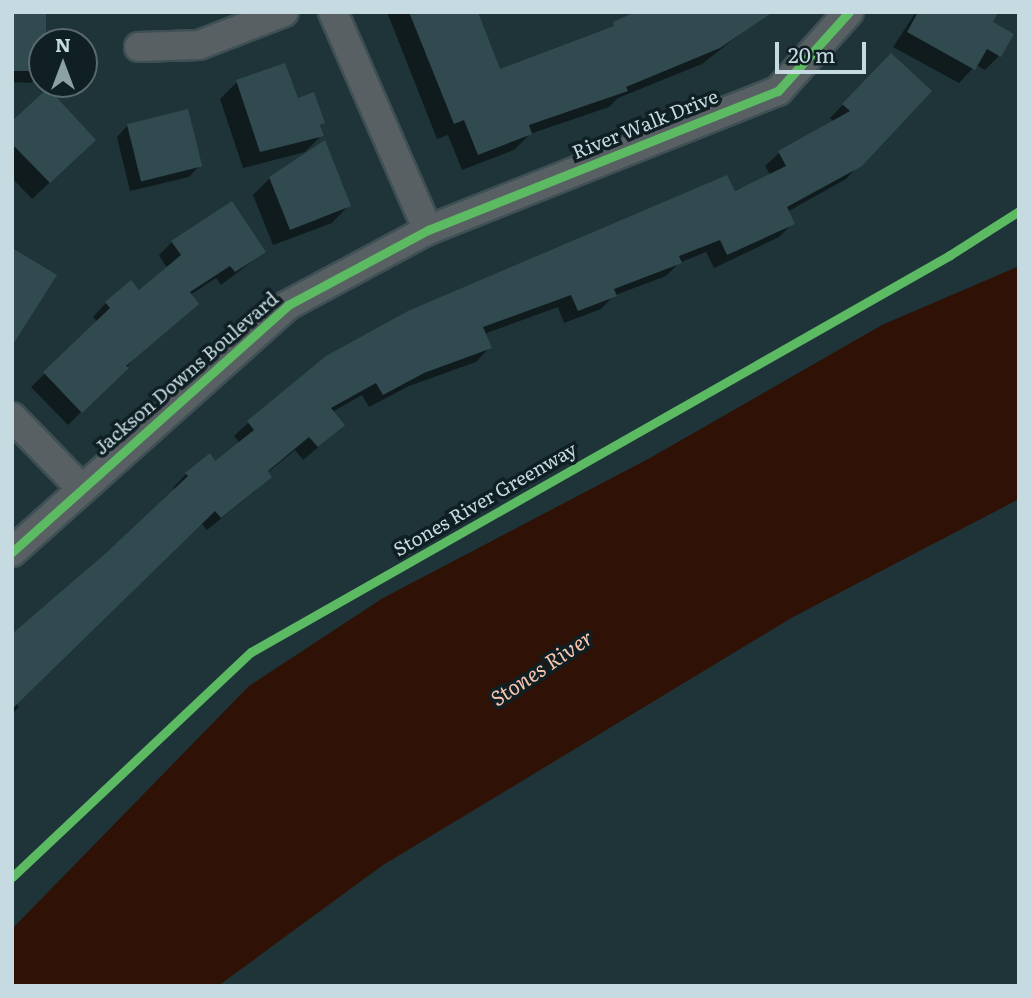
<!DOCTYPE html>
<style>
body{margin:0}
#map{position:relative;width:1031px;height:998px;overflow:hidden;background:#1e3439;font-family:Literata,serif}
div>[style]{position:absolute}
.water>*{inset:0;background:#2f1105}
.shadow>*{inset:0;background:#0007}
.building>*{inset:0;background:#304a50;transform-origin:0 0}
.roads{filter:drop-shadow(2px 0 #3f5055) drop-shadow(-2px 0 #3f5055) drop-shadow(0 2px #3f5055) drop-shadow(0 -2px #3f5055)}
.street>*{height:28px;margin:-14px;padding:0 14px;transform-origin:14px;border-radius:14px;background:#586063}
.cycleway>*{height:9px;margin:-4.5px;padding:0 4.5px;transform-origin:4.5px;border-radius:4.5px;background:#5cba63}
span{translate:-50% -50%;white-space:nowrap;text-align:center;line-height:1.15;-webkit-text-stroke:7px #0f1f24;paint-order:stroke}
.street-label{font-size:19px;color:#c6dbe1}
.water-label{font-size:21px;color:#f8c5ad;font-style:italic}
.frame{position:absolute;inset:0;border:14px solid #c6dbe1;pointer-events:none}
.north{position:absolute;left:28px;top:28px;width:70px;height:70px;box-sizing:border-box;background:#0f1f24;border:2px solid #586a70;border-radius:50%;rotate:0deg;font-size:19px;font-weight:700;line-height:28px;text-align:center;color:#c6dbe1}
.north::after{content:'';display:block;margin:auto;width:24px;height:32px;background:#8ba1a6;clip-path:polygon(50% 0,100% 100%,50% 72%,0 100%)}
.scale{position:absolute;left:775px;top:42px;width:91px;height:32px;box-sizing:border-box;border:4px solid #c6dbe1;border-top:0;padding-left:9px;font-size:21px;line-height:24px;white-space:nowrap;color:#c6dbe1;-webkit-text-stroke:5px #0f1f24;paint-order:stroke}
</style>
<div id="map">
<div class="water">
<i style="clip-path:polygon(1019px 266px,1019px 499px,793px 617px,383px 865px,218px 986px,12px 986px,12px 929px,249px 686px,383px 598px,650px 458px,882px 325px)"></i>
</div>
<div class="shadow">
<i style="clip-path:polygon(12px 12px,42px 72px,31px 83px,12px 82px)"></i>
<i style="clip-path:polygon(387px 12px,477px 12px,499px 71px,753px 24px,702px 64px,618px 98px,609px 107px,530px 134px,514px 150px,462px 170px,448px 135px,437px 139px)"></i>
<i style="clip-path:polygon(916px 12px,996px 12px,990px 23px,999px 56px,985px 70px,976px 65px,959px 83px,893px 47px)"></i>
<i style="clip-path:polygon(891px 55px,860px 164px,846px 179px,787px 212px,793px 223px,779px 237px,714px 268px,706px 252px,679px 263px,666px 276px,613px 296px,601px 309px,564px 323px,558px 307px,484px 334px,489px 348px,476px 362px,409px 386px,369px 407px,362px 395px,332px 412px,343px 425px,329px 438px,303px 460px,295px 450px,267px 473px,270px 477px,256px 490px,207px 530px,201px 523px,16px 703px,19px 707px,12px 714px,12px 638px,175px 491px,173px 488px,186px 474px,209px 456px,215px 463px,240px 443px,234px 436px,248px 423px,327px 357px,771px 176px,765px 166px,779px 153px,834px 122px,830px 118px)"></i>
<i style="clip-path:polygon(237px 82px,297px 100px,323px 123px,319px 127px,322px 135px,305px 152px,243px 168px,220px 99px)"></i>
<i style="clip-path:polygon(12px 123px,77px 157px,32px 199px,12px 178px)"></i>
<i style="clip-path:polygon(128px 125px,200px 165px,189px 177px,130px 191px,117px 137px)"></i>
<i style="clip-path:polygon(270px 178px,348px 206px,332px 223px,273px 245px,253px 195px)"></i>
<i style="clip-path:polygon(172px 242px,264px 252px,221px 285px,216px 278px,190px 295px,126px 368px,68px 425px,31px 387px,98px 322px,93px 317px,106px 303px,139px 293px,167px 268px,159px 255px)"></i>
</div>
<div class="building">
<i style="left:12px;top:12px;width:34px;height:59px"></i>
<i style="clip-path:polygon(409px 12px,478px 12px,500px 69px,614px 26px,613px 22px,635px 12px,773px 12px,720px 48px,626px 87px,628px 91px,529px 125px,532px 134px,478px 155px,464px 120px,454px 124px)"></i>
<i style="clip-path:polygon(918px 12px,998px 12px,993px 22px,1014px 34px,1001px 57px,987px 49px,975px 70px,907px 32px)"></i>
<i style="clip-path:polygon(891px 53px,932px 91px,862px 166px,787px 207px,795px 224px,727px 255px,720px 240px,679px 256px,682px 263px,614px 289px,617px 296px,578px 311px,571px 295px,483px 327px,492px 348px,424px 373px,383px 395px,376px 383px,331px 408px,345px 425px,318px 447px,309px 437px,268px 471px,272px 477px,221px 518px,215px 511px,12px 709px,12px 634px,106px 553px,188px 476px,185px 473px,210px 453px,215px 461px,254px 430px,247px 421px,326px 356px,408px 311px,727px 175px,735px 191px,786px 166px,778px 151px,850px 111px,842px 104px)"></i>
<i style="clip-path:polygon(285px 63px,298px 98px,314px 92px,325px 123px,320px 125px,324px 136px,260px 152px,236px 80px)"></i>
<i style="clip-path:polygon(48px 88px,96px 140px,50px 183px,12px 144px,12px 121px)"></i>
<i style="left:188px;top:109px;width:59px;height:63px;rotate:76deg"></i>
<i style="clip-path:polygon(325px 140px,351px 206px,290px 230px,269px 177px)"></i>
<i style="clip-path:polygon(232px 201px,266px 252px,235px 272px,230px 266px,190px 292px,199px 304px,126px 366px,129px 368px,82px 413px,43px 372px,110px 308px,105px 302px,131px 280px,139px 290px,181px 255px,171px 241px)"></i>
<i style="clip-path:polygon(12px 248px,57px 275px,12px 346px)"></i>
</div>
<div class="roads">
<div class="street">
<i style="left:333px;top:12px;width:238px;rotate:66.5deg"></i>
<i style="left:139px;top:47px;width:60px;rotate:-1.9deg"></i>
<i style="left:199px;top:45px;width:91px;rotate:-21.2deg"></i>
<i style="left:12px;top:417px;width:100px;rotate:45.8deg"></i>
<i style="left:12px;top:552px;width:370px;rotate:-41.8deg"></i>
<i style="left:288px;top:305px;width:159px;rotate:-28.2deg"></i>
<i style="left:428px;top:230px;width:377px;rotate:-21.7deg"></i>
<i style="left:778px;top:91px;width:106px;rotate:-48.1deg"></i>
</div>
</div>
<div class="cycleway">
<i style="left:12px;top:552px;width:370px;rotate:-41.8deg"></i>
<i style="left:288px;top:305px;width:159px;rotate:-28.2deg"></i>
<i style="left:428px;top:230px;width:377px;rotate:-21.7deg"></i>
<i style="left:778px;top:91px;width:106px;rotate:-48.1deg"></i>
<i style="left:12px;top:877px;width:328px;rotate:-43.3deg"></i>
<i style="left:251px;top:652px;width:804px;rotate:-29.59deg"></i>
<i style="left:950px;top:255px;width:82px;rotate:-32.5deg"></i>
</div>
<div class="street-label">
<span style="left:645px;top:124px;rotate:-22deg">River Walk Drive</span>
<span style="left:186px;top:373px;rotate:-41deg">Jackson Downs Boulevard</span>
<span style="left:485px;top:499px;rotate:-30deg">Stones River Greenway</span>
</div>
<div class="water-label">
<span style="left:541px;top:667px;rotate:-34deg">Stones River</span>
</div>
<div class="frame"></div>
<div class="north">N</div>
<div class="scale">20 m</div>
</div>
